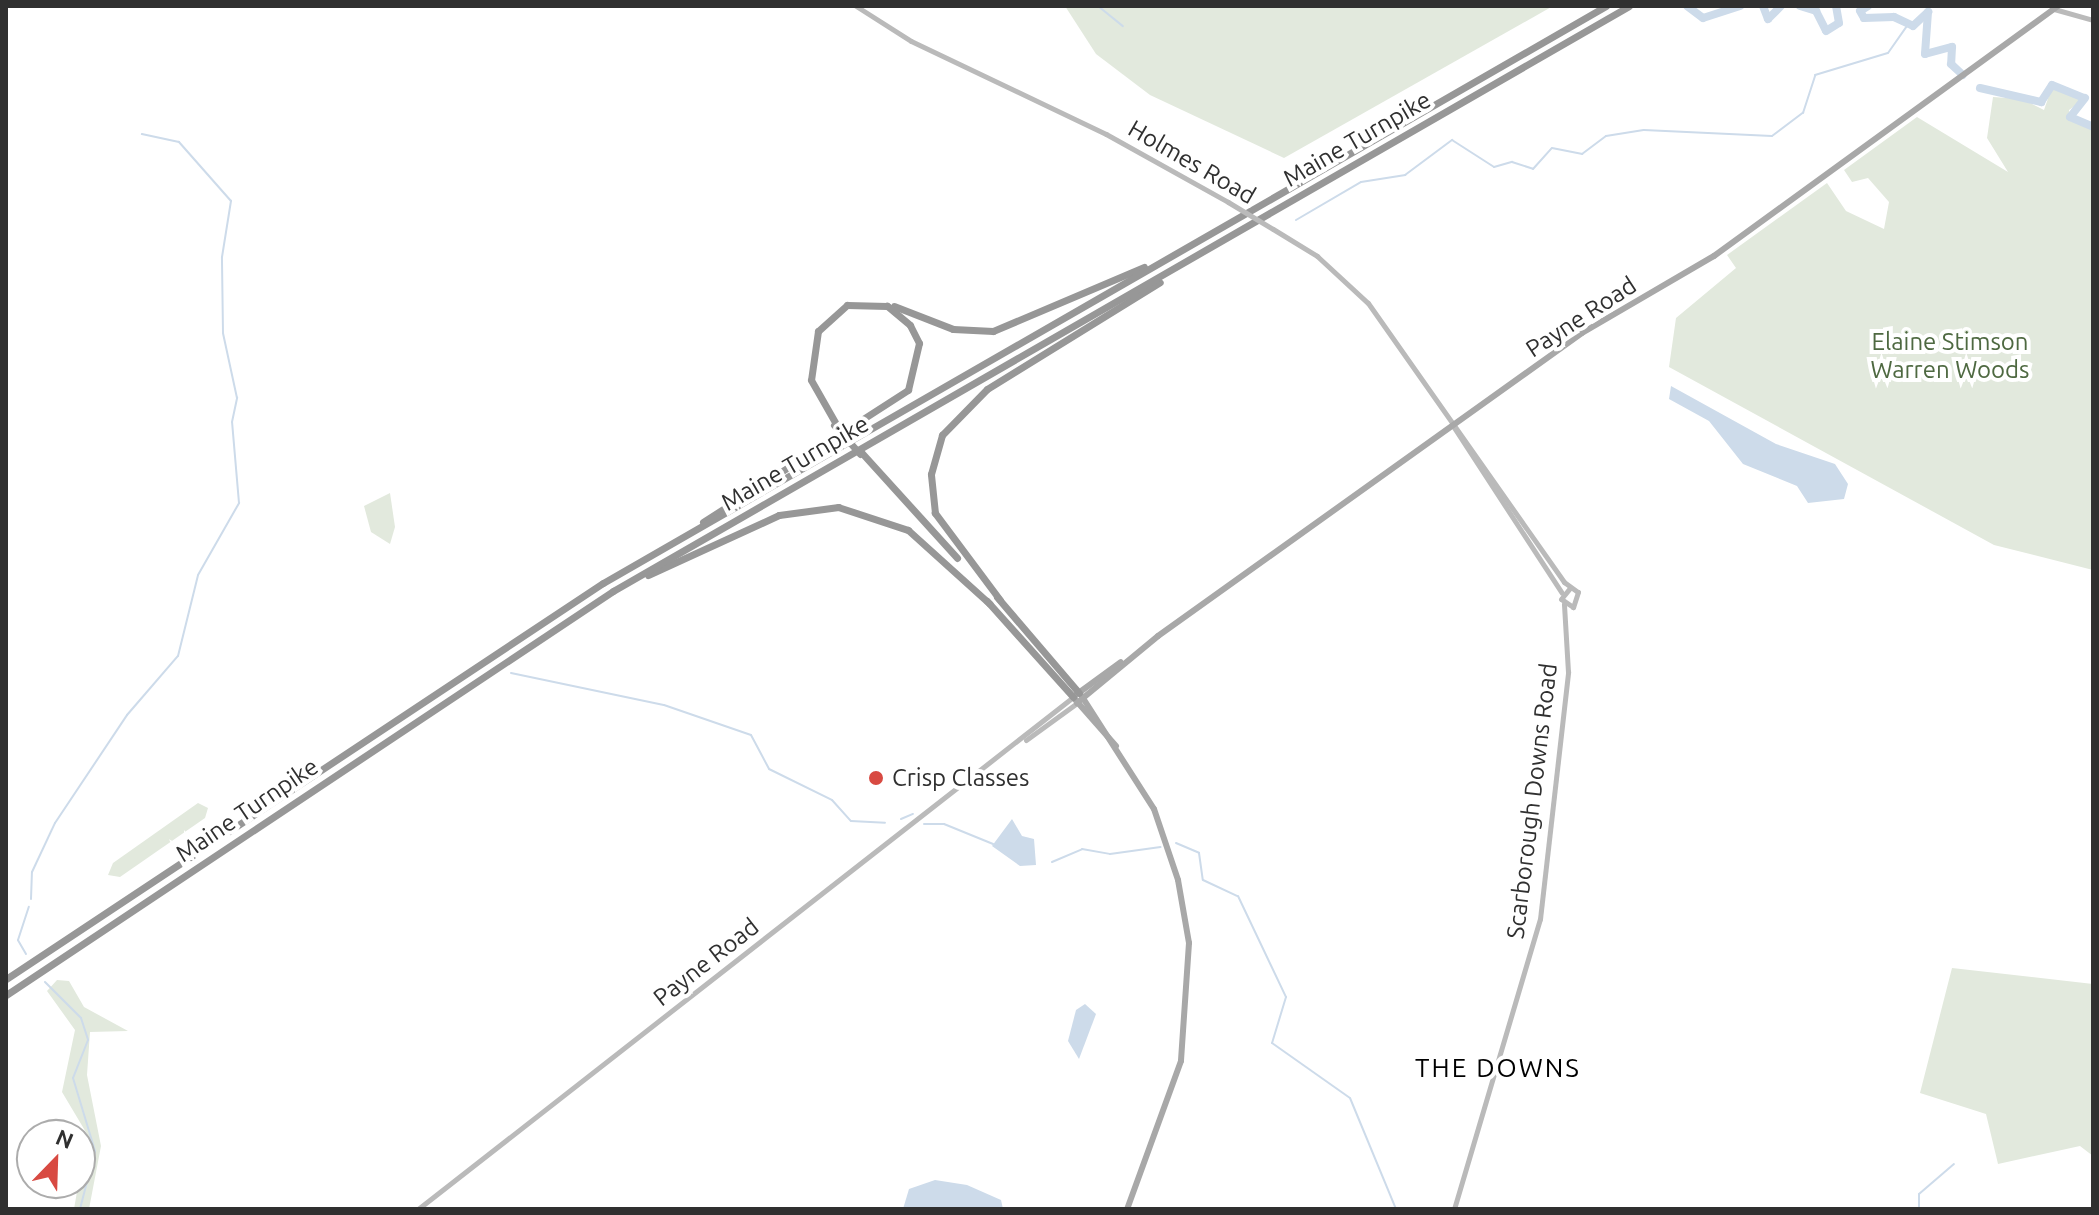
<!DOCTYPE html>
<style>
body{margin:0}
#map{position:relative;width:2099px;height:1215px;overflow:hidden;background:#fff;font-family:Ubuntu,sans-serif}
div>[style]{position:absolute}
.green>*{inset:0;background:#e2e9dd}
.water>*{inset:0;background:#cddbea}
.stream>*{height:2px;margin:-1px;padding:0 1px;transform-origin:1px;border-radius:1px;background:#cddbea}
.river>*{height:8px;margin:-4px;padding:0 4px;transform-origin:4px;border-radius:4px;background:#cddbea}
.secondary>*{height:5px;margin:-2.5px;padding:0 2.5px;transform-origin:2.5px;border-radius:2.5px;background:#bababa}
.primary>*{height:6px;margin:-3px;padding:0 3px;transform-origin:3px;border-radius:3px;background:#a8a8a8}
.highway>*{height:7px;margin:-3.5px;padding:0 3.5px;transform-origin:3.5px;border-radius:3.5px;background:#979797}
.secondary-bridge>*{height:5px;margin:-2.5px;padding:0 2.5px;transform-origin:2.5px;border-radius:2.5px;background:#bababa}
.highway-bridge>*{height:7px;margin:-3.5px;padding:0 3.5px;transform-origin:3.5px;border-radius:3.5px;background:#979797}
.dots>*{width:22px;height:22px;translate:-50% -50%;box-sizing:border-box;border:4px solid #fff;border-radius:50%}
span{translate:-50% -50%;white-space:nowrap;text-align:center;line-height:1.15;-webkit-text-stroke:8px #fff;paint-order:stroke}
.street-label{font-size:24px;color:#303030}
.park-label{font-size:24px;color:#4e6941}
.poi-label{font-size:24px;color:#303030}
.left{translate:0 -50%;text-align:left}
.neighbourhood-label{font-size:26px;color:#000;letter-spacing:2px}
.frame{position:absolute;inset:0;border:8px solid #303030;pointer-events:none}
.north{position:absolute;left:16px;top:1119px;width:80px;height:80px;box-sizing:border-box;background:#fff;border:2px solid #acacac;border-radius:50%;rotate:23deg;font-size:22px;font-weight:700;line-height:32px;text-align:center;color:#303030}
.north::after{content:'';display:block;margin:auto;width:28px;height:36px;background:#d84a42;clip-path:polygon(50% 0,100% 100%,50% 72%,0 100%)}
</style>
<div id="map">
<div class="green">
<i style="clip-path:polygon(1065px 6px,1553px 6px,1284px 158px,1150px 95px,1096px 54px)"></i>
<i style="clip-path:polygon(2052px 87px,2082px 101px,2069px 110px,2070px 121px,2093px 127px,2093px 570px,1994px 545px,1669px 367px,1676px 318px,1736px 268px,1727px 255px,1827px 183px,1846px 211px,1884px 229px,1889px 202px,1868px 178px,1852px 182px,1844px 170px,1917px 117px,2008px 172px,1987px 138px,1993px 97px,2022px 99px,2044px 110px)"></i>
<i style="clip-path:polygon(390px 493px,395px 527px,390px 544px,371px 532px,364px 506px)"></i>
<i style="clip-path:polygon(198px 803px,208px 808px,205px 818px,120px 877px,108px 875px,113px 863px)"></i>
<i style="clip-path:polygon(1952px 968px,2093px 984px,2093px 1156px,2080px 1146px,1998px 1164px,1986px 1114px,1920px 1093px)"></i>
<i style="clip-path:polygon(57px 980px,69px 981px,84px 1007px,128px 1031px,90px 1032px,87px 1075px,101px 1146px,89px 1209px,74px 1209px,87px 1134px,62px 1092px,75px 1030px,47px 991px)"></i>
</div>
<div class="water">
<i style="clip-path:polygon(1671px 386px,1776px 444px,1835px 464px,1848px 484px,1844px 499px,1808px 503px,1797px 486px,1743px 464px,1709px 421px,1669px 399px)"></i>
<i style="clip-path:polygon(1012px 819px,1022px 836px,1034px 839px,1036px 865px,1020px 866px,992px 846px)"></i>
<i style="clip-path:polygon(1085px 1004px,1096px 1014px,1079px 1059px,1068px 1041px,1076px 1010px)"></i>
<i style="clip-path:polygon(935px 1180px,967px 1185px,1001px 1200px,1003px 1209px,903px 1209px,909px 1189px)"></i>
</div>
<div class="stream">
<i style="left:1098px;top:6px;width:32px;rotate:39deg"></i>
<i style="left:1296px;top:220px;width:75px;rotate:-30.3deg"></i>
<i style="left:1361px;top:182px;width:45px;rotate:-9deg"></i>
<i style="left:1405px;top:175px;width:59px;rotate:-36.7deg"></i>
<i style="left:1452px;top:140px;width:50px;rotate:32.7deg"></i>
<i style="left:1494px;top:167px;width:19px;rotate:-16deg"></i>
<i style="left:1512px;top:162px;width:22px;rotate:18deg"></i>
<i style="left:1533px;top:169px;width:28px;rotate:-48deg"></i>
<i style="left:1552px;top:148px;width:31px;rotate:11deg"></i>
<i style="left:1582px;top:154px;width:30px;rotate:-37deg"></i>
<i style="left:1606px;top:136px;width:38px;rotate:-9deg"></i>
<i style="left:1644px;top:130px;width:128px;rotate:2.7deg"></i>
<i style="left:1772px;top:136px;width:39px;rotate:-37deg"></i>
<i style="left:1803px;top:113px;width:40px;rotate:-72deg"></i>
<i style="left:1815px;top:75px;width:76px;rotate:-16.8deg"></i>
<i style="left:1888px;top:53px;width:35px;rotate:-55deg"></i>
<i style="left:511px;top:673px;width:156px;rotate:11.8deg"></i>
<i style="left:664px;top:705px;width:92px;rotate:19deg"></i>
<i style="left:751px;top:735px;width:38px;rotate:62deg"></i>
<i style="left:769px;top:769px;width:70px;rotate:26.2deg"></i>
<i style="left:832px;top:800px;width:28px;rotate:48deg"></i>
<i style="left:851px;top:821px;width:34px;rotate:3deg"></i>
<i style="left:901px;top:819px;width:13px;rotate:-23deg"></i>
<i style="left:924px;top:824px;width:20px"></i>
<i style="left:944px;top:824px;width:53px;rotate:22.2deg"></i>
<i style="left:1176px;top:843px;width:25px;rotate:23deg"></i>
<i style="left:1199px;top:853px;width:27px;rotate:82deg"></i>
<i style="left:1203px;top:880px;width:38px;rotate:25deg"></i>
<i style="left:1238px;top:896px;width:112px;rotate:64.6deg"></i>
<i style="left:1286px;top:997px;width:48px;rotate:106.9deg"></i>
<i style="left:1272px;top:1043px;width:95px;rotate:35.2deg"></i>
<i style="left:1350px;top:1098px;width:120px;rotate:67.5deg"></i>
<i style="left:1052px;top:862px;width:33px;rotate:-23deg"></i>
<i style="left:1082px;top:849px;width:28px;rotate:10deg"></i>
<i style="left:1110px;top:854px;width:51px;rotate:-7.8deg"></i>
<i style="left:31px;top:899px;width:27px;rotate:-88deg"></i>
<i style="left:32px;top:872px;width:54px;rotate:-64.9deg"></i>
<i style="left:55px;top:823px;width:130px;rotate:-56.3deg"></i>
<i style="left:127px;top:715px;width:78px;rotate:-49.2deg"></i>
<i style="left:178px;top:656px;width:83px;rotate:-76.1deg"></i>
<i style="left:198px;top:575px;width:83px;rotate:-60.3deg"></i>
<i style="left:239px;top:503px;width:81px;rotate:-94.9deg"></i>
<i style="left:232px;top:422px;width:25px;rotate:-78deg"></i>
<i style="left:237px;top:398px;width:66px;rotate:-102.2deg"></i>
<i style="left:223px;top:333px;width:76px;rotate:-90.8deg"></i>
<i style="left:222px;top:257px;width:57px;rotate:-80.9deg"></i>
<i style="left:231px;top:201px;width:79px;rotate:-131.4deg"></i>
<i style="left:179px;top:142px;width:38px;rotate:-168deg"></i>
<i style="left:26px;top:954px;width:16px;rotate:-120deg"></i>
<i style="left:18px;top:940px;width:35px;rotate:-72deg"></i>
<i style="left:45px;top:982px;width:51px;rotate:45deg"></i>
<i style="left:81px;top:1018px;width:23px;rotate:72deg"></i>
<i style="left:88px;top:1040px;width:41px;rotate:111.5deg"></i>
<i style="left:73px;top:1078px;width:76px;rotate:73.2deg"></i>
<i style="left:95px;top:1151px;width:60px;rotate:104.5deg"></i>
<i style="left:1919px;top:1209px;width:15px;rotate:-90deg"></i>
<i style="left:1919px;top:1194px;width:46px;rotate:-40.6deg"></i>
</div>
<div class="river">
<i style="left:1687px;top:6px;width:20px;rotate:37deg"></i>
<i style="left:1703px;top:18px;width:39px;rotate:-18deg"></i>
<i style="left:1763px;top:6px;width:14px;rotate:69deg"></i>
<i style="left:1768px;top:19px;width:18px;rotate:-45deg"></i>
<i style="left:1800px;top:6px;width:17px;rotate:17deg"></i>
<i style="left:1816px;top:11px;width:22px;rotate:63deg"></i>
<i style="left:1826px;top:31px;width:15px;rotate:-32deg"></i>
<i style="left:1839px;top:23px;width:17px;rotate:-100deg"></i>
<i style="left:1868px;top:6px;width:9px;rotate:148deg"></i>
<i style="left:1860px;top:11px;width:8px;rotate:60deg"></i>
<i style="left:1864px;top:18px;width:30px;rotate:-2deg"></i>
<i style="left:1894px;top:17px;width:21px;rotate:25deg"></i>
<i style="left:1913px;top:26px;width:21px;rotate:-43deg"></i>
<i style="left:1928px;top:12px;width:42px;rotate:94.1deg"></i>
<i style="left:1925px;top:54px;width:28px;rotate:-15deg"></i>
<i style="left:1952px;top:47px;width:17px;rotate:93deg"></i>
<i style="left:1951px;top:64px;width:16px;rotate:43deg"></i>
<i style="left:1980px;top:88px;width:63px;rotate:12.9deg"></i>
<i style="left:2041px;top:102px;width:20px;rotate:-57deg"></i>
<i style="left:2052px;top:85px;width:35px;rotate:22deg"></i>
<i style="left:2085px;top:98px;width:24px;rotate:128deg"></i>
<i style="left:2070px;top:117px;width:25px;rotate:23deg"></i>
</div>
<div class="secondary">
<i style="left:856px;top:6px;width:65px;rotate:32.5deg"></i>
<i style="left:911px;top:41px;width:216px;rotate:25.5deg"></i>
<i style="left:1106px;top:134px;width:140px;rotate:29.1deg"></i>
<i style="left:2054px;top:9px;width:41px;rotate:15.8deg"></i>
<i style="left:1273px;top:229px;width:52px;rotate:31.5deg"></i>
<i style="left:1317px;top:256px;width:69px;rotate:42.7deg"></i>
<i style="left:1368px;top:303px;width:341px;rotate:54.9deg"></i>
<i style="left:1564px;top:582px;width:17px;rotate:36deg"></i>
<i style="left:1578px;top:592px;width:16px;rotate:108deg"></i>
<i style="left:1573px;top:607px;width:14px;rotate:-146deg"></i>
<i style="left:1561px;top:599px;width:14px;rotate:-51deg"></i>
<i style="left:1453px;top:426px;width:199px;rotate:56.9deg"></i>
<i style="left:1026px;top:740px;width:63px;rotate:-36deg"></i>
<i style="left:418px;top:1209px;width:831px;rotate:-38.01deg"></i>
<i style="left:1454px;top:1209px;width:302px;rotate:-73.5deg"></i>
<i style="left:1540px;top:919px;width:249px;rotate:-83.5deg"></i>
<i style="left:1568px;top:672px;width:68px;rotate:-93.4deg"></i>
</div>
<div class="primary">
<i style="left:1081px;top:695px;width:135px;rotate:57.4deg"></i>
<i style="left:1154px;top:809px;width:75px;rotate:71.3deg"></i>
<i style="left:1178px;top:880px;width:64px;rotate:80.1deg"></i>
<i style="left:1189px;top:943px;width:118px;rotate:93.9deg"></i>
<i style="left:1181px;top:1061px;width:158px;rotate:110deg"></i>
<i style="left:1077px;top:703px;width:105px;rotate:-39.6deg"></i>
<i style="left:1158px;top:636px;width:521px;rotate:-35.55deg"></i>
<i style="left:1582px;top:333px;width:153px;rotate:-30.3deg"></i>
<i style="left:1714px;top:256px;width:425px;rotate:-36deg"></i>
<i style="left:1116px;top:746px;width:65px;rotate:-131.3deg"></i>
<i style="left:1073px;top:697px;width:59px;rotate:-36.1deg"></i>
</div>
<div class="highway">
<i style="left:894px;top:306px;width:63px;rotate:21.3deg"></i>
<i style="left:953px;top:329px;width:40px;rotate:2.9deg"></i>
<i style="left:993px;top:331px;width:164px;rotate:-23deg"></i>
<i style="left:861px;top:452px;width:143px;rotate:47.8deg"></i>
<i style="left:703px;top:522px;width:244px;rotate:-32.8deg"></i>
<i style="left:908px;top:390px;width:48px;rotate:-76.8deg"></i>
<i style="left:919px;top:343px;width:20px;rotate:-117deg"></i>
<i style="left:910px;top:325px;width:30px;rotate:-140deg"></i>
<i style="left:887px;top:306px;width:40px;rotate:-178.6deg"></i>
<i style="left:847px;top:305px;width:39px;rotate:138deg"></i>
<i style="left:818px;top:331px;width:49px;rotate:98.1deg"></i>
<i style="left:811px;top:380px;width:51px;rotate:60.4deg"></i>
<i style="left:648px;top:575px;width:144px;rotate:-24.6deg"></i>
<i style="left:779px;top:515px;width:60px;rotate:-7.7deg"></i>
<i style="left:838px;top:507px;width:74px;rotate:18.2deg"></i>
<i style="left:908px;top:530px;width:110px;rotate:42.1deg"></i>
<i style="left:997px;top:597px;width:126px;rotate:49.5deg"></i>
<i style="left:1000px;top:600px;width:109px;rotate:-126.8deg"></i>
<i style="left:935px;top:513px;width:39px;rotate:-96deg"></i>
<i style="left:931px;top:474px;width:41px;rotate:-74.2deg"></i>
<i style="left:942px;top:435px;width:64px;rotate:-45.6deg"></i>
<i style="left:987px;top:389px;width:203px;rotate:-31.7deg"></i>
<i style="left:987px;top:601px;width:129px;rotate:48.1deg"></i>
<i style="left:6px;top:979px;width:716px;rotate:-33.56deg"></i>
<i style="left:603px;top:583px;width:1157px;rotate:-29.91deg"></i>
<i style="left:6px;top:995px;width:729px;rotate:-33.65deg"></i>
<i style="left:613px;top:591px;width:1172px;rotate:-29.93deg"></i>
</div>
<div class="secondary-bridge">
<i style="left:1228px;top:202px;width:52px;rotate:31deg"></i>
</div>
<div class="highway-bridge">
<i style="left:834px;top:425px;width:39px;rotate:48deg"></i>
</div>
<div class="dots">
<i style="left:876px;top:778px;background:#d84a42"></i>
</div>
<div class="street-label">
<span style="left:1357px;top:139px;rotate:-30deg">Maine Turnpike</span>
<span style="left:1192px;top:162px;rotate:30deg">Holmes Road</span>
<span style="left:1581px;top:317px;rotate:-33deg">Payne Road</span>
<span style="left:795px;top:463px;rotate:-30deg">Maine Turnpike</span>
<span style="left:1532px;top:801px;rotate:-83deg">Scarborough Downs Road</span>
<span style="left:247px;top:810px;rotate:-34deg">Maine Turnpike</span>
<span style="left:706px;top:962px;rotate:-38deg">Payne Road</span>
</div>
<div class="park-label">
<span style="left:1950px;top:356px">Elaine Stimson<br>Warren Woods</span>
</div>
<div class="poi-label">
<span class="left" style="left:892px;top:778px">Crisp Classes</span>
</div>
<div class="neighbourhood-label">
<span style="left:1498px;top:1068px">THE DOWNS</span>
</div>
<div class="frame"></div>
<div class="north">N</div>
</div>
